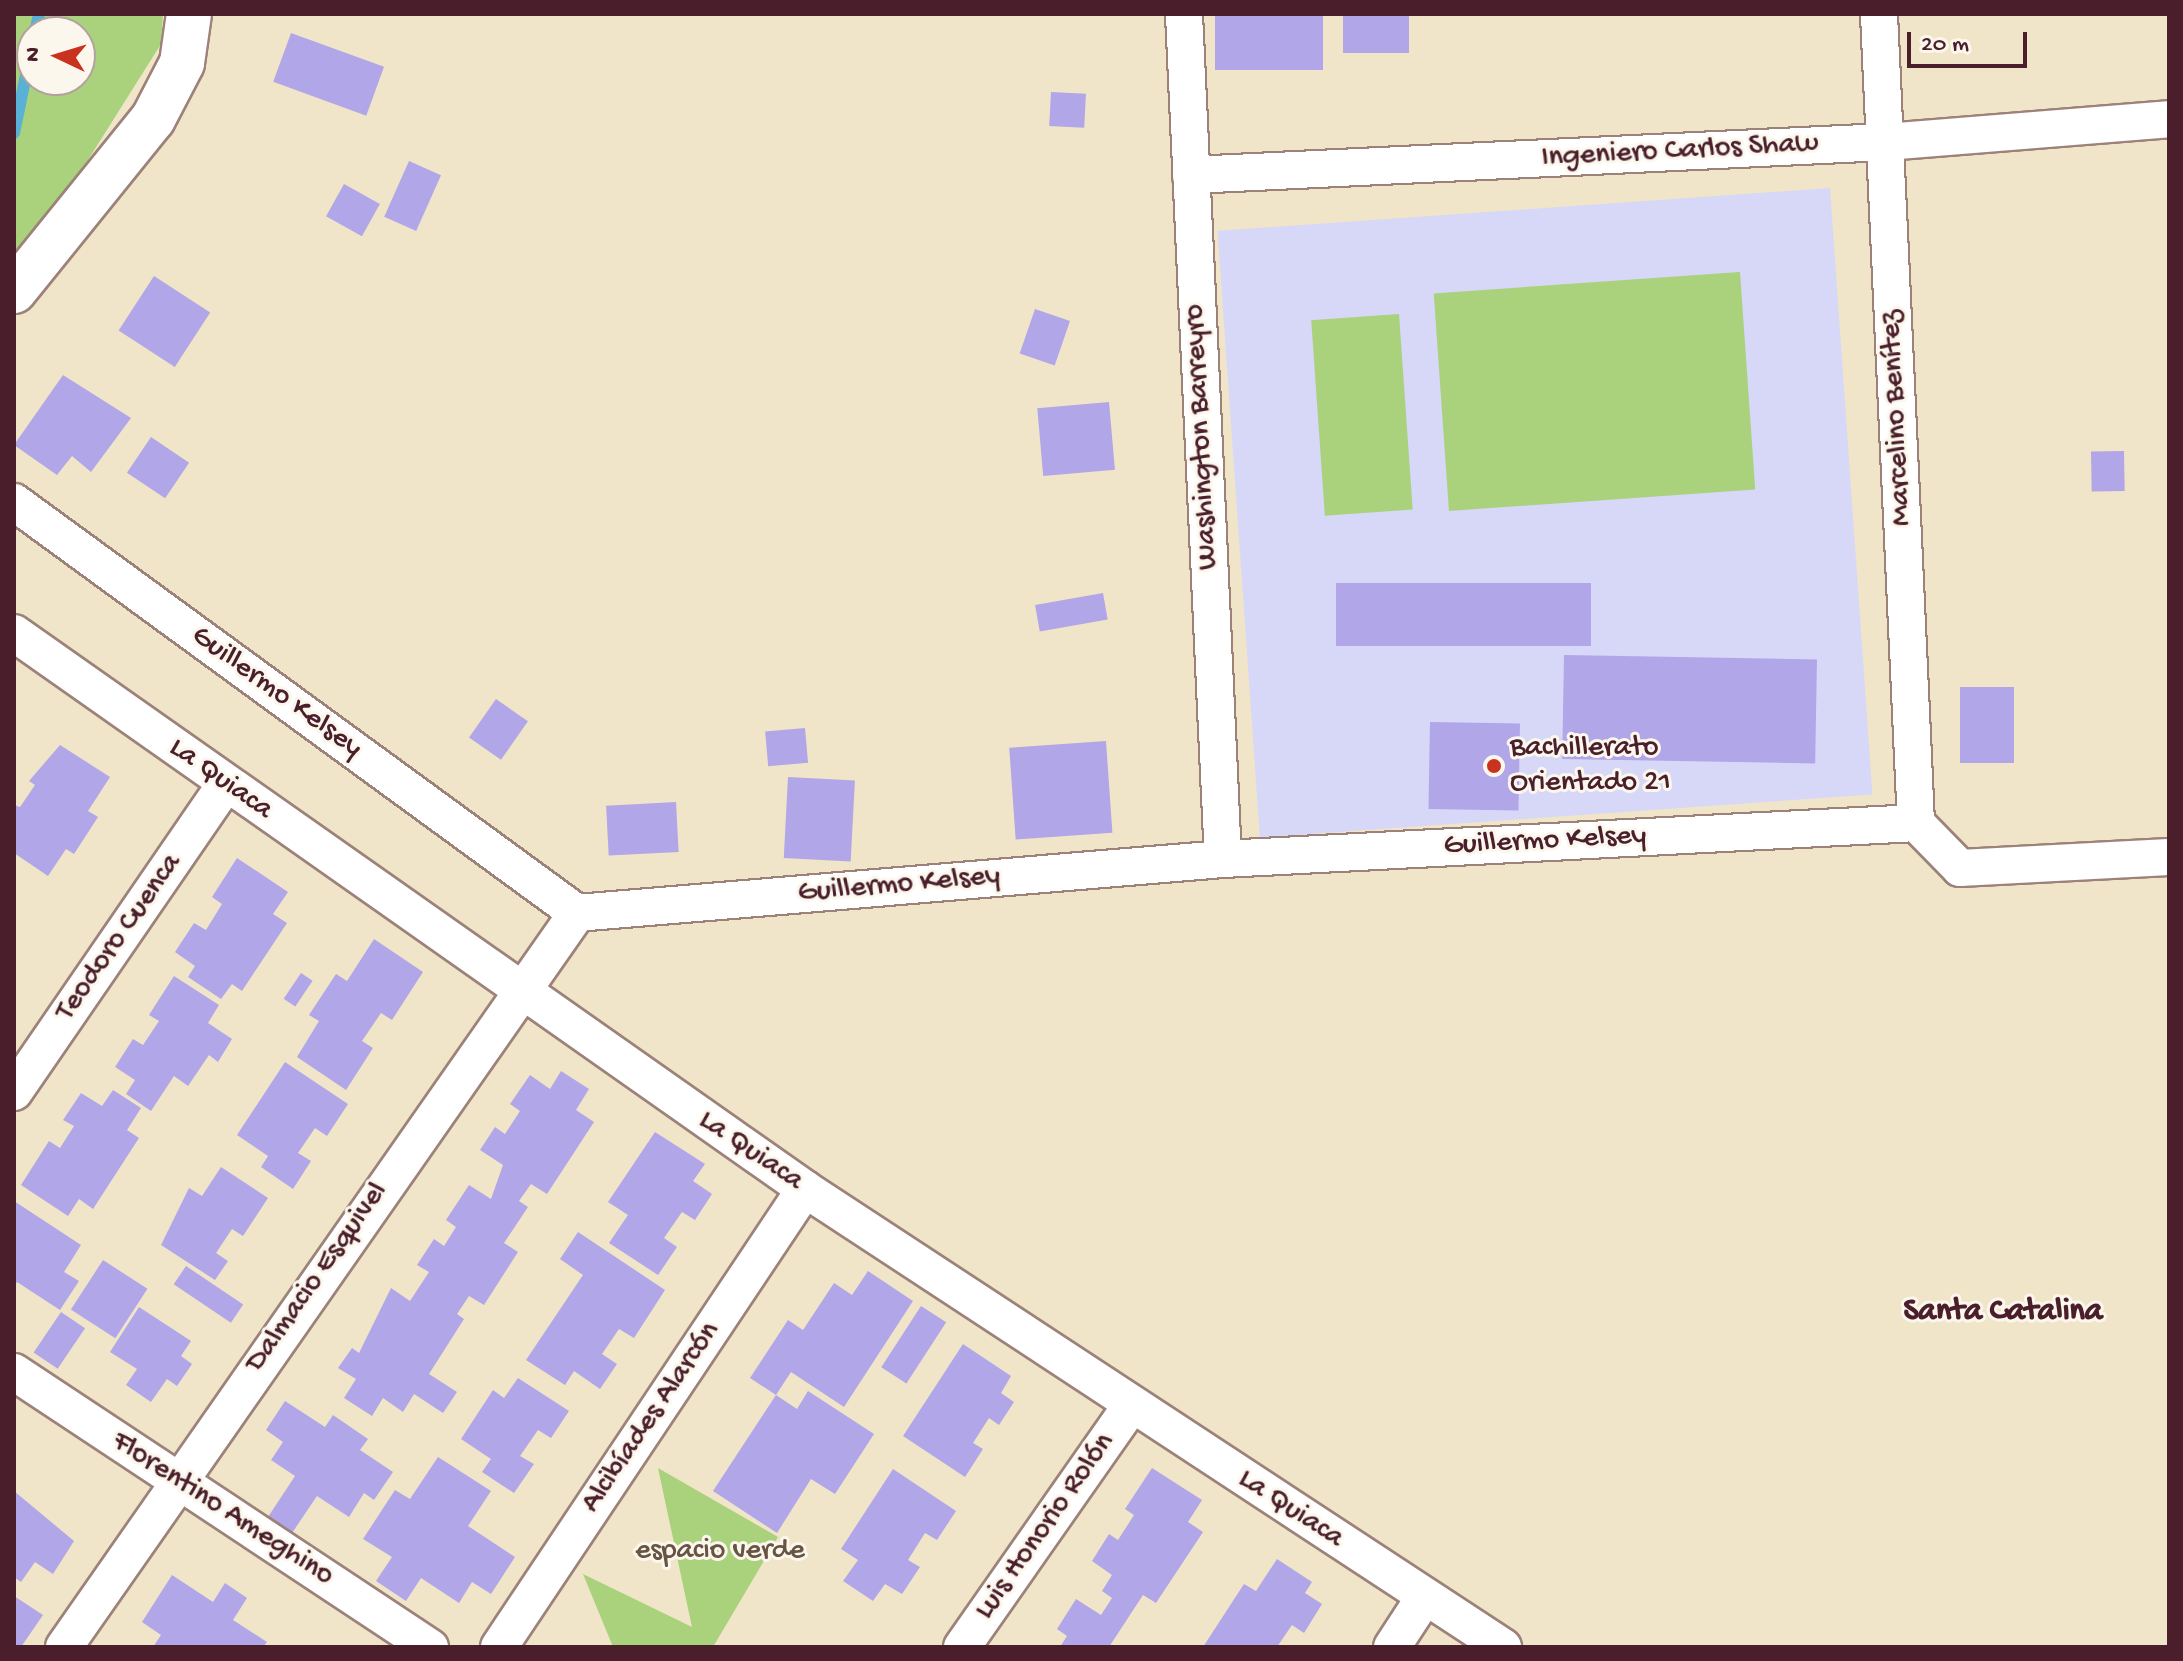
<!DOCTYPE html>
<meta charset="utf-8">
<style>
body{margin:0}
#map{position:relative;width:2183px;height:1661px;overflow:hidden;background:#f0e5c8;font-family:"Gochi Hand",sans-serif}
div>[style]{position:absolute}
.built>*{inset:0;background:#d7d7f8;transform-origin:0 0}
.green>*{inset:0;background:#aad17b;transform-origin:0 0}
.stream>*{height:12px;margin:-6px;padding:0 6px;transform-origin:6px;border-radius:6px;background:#59b1d6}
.building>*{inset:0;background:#b1a6e7;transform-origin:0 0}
.roads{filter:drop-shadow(2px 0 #9d827a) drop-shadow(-2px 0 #9d827a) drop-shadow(0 2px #9d827a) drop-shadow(0 -2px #9d827a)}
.minor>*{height:36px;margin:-18px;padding:0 18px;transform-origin:18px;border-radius:18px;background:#fff}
.secondary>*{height:44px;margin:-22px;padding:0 22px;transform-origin:22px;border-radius:22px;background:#fff}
.dots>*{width:22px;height:22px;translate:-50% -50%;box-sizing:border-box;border:4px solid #fbf7ec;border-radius:50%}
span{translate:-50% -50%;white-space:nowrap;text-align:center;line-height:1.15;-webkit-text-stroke:6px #fbf7ec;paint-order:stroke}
.street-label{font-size:30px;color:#4a1f2b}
.poi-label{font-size:30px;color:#4a1f2b}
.left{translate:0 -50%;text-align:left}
.park-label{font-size:30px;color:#675443}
.neighbourhood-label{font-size:32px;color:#4a1f2b;font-weight:700}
.frame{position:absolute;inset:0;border:16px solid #4a1f2b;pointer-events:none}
.north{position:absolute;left:16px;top:16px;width:80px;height:80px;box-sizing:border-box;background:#fbf7ec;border:2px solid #b4a19f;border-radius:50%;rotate:274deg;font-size:22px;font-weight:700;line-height:32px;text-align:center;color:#4a1f2b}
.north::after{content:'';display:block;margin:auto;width:28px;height:36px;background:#c8321e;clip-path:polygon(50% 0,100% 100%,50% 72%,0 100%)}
.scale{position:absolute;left:1907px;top:32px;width:120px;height:36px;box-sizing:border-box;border:4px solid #4a1f2b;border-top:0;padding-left:10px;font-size:24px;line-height:28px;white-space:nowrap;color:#4a1f2b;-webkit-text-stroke:6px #fbf7ec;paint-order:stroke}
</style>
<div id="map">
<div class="built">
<i style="left:1830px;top:188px;width:608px;height:614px;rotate:86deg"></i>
</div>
<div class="green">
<i style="clip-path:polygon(evenodd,14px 14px,163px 14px,161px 44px,69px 190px,14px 257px,14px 14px,32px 32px,80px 32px,80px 80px,32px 80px,32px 32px)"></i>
<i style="left:1740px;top:272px;width:218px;height:307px;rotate:86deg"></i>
<i style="left:1399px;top:314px;width:196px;height:88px;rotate:86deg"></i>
<i style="clip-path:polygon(658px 1468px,778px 1537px,713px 1647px,613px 1647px,583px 1574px,692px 1627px)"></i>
</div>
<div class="stream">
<i style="left:35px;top:32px;width:18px;rotate:-77deg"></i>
<i style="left:14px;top:133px;width:89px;rotate:-78.3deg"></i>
</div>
<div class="building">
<i style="left:1215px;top:14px;width:108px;height:56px"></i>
<i style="left:1343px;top:14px;width:66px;height:39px"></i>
<i style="left:291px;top:33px;width:99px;height:52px;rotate:20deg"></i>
<i style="left:1051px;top:92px;width:35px;height:34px;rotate:3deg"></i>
<i style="left:409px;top:161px;width:35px;height:61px;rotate:24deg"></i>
<i style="left:344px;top:184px;width:41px;height:37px;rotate:29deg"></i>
<i style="left:154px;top:276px;width:67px;height:65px;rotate:33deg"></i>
<i style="left:1035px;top:309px;width:37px;height:47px;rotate:19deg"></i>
<i style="clip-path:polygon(63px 375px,131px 418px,91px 472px,72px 456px,57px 475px,14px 445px)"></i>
<i style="left:1109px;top:402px;width:68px;height:72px;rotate:85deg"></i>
<i style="left:151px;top:437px;width:46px;height:43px;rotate:34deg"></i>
<i style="left:2124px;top:451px;width:40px;height:33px;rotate:89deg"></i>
<i style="left:1336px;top:583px;width:255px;height:63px"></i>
<i style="left:1103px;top:593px;width:27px;height:69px;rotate:80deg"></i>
<i style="left:1564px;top:655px;width:253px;height:104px;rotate:1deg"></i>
<i style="left:2014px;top:687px;width:76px;height:54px;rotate:90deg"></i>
<i style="left:496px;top:699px;width:39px;height:47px;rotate:35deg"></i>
<i style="left:1430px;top:722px;width:90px;height:87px;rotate:1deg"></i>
<i style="left:805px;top:728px;width:35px;height:40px;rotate:85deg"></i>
<i style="left:1106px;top:741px;width:92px;height:97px;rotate:86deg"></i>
<i style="clip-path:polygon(60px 745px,110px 777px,88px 811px,98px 817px,74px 854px,66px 849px,48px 876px,14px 853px,14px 805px,20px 807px,35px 785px,29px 781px)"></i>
<i style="left:788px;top:777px;width:67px;height:81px;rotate:3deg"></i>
<i style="left:676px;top:802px;width:50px;height:70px;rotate:87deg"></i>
<i style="clip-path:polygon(237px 858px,288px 892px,273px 914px,287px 923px,242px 991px,232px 984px,221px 999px,188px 977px,195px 966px,175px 952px,194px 923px,206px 930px,222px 904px,212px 897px)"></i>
<i style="clip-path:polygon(374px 939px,423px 972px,392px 1020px,381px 1013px,362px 1041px,373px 1048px,346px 1090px,297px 1057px,319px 1021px,309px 1015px,336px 974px,347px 981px)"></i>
<i style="left:301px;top:973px;width:14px;height:31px;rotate:34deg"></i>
<i style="clip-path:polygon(174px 976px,219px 1005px,208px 1023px,232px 1039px,218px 1062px,209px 1055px,188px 1086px,174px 1076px,151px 1111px,126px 1094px,135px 1080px,115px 1067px,133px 1039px,143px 1045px,159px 1021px,149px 1015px)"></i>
<i style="clip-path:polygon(285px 1062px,348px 1104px,327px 1136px,315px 1128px,298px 1153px,311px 1161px,293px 1189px,261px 1167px,268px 1156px,237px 1135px)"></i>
<i style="clip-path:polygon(561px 1071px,589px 1089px,576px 1110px,594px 1122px,547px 1194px,531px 1184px,519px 1201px,528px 1207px,504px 1243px,518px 1252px,484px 1305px,469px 1296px,457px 1314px,464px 1319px,429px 1374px,457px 1392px,443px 1413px,414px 1394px,403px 1412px,383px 1398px,372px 1416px,344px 1398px,356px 1379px,338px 1368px,352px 1348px,359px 1353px,391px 1288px,410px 1301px,429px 1272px,417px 1265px,434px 1239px,444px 1246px,456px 1227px,446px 1220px,469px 1185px,491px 1199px,503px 1165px,480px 1150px,495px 1127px,505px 1134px,520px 1111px,510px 1104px,530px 1075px,550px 1089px)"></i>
<i style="clip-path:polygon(113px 1090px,141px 1108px,127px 1130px,139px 1138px,93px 1209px,79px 1199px,68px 1216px,21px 1185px,49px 1141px,60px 1148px,74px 1126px,63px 1120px,81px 1093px,102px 1106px)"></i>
<i style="clip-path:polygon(655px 1132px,705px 1164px,693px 1181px,712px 1194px,695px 1220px,682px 1212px,664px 1238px,677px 1247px,658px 1275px,609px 1243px,628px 1215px,608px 1202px)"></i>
<i style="clip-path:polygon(221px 1167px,268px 1198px,243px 1236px,232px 1229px,216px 1253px,228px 1261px,215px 1280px,161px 1245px,189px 1188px,202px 1196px)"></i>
<i style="clip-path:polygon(14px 1201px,81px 1245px,64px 1272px,79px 1281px,60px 1310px,17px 1282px,14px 1287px)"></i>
<i style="clip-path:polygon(578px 1232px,665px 1290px,634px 1338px,619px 1329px,602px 1354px,617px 1364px,600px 1389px,574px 1371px,565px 1385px,526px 1360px,583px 1275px,560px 1259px)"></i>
<i style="left:103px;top:1260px;width:53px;height:59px;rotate:33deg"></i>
<i style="left:186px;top:1266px;width:69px;height:22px;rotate:34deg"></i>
<i style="clip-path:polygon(868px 1271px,913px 1301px,844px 1407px,791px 1372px,776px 1395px,750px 1378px,788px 1320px,803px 1330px,834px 1283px,852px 1295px)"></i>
<i style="left:921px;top:1306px;width:30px;height:73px;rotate:33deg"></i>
<i style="clip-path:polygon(139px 1307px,191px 1341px,181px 1356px,192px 1364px,177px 1386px,167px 1379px,151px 1402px,126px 1385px,137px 1369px,110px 1352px)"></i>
<i style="left:61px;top:1312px;width:29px;height:49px;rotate:34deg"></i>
<i style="clip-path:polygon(963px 1344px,1011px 1376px,1001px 1393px,1014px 1402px,999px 1425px,989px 1418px,973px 1443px,983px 1449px,965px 1477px,903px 1436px)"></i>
<i style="clip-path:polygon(518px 1378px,569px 1411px,551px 1438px,538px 1430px,520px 1456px,534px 1464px,514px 1493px,482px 1472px,491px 1459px,461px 1439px,493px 1390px,504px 1398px)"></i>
<i style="clip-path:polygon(808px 1391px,874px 1434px,835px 1494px,811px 1479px,777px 1533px,713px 1491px,776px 1395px,797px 1409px)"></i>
<i style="clip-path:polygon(285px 1401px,325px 1427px,333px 1415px,368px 1439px,360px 1450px,393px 1472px,374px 1500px,364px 1493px,349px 1517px,317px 1496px,292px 1533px,268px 1517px,295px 1476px,271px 1460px,283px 1442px,266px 1430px)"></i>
<i style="clip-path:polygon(438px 1457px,491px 1491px,468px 1526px,515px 1557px,491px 1594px,472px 1582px,459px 1603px,421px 1578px,406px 1601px,376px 1581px,392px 1557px,363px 1539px,395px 1490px,410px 1499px)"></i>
<i style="clip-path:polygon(1152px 1468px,1202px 1500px,1188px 1522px,1203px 1532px,1156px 1603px,1143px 1595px,1109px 1647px,1060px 1647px,1067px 1636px,1057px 1629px,1076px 1599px,1101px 1615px,1112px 1598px,1102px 1591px,1112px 1575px,1092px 1561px,1109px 1534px,1118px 1540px,1134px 1515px,1125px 1509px)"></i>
<i style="clip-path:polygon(893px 1469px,956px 1511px,937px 1540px,925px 1533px,908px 1560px,920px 1567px,902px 1594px,885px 1584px,873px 1601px,843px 1581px,858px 1560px,841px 1549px)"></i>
<i style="clip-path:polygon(14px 1491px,74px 1541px,53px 1574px,35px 1562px,21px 1582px,14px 1577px)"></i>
<i style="clip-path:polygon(1277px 1559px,1312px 1582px,1305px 1593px,1322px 1604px,1304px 1633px,1292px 1625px,1277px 1647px,1203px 1647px,1244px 1584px,1256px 1591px)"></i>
<i style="clip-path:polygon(172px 1575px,213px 1602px,225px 1583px,247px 1598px,233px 1620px,267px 1642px,263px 1647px,153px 1647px,161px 1635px,142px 1622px)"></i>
<i style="clip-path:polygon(14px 1596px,43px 1615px,21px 1647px,14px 1647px)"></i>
</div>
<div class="roads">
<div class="minor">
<i style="left:1184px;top:14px;width:846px;rotate:87.36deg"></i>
<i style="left:1879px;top:14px;width:810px;rotate:87.38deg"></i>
<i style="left:1191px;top:175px;width:695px;rotate:-2.72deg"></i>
<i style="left:1885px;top:142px;width:285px;rotate:-4.6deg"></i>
<i style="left:14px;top:502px;width:697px;rotate:36.13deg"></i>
<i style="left:577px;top:913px;width:648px;rotate:-4.78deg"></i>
<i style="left:1223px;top:859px;width:694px;rotate:-2.97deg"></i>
<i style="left:14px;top:633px;width:967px;rotate:35.1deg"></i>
<i style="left:805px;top:1189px;width:835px;rotate:33.27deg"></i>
<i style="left:1916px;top:823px;width:63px;rotate:45.6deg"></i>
<i style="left:1960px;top:868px;width:209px;rotate:-3deg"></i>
<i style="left:14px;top:1092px;width:374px;rotate:-55.5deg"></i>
<i style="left:14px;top:1372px;width:499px;rotate:33.5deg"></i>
<i style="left:64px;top:1647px;width:896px;rotate:-55.05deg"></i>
<i style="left:499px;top:1647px;width:551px;rotate:-56.25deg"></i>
<i style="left:962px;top:1647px;width:294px;rotate:-55deg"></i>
<i style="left:1392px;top:1647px;width:59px;rotate:-56.9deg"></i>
</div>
<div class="secondary">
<i style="left:14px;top:291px;width:221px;rotate:-51.1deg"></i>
<i style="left:153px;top:119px;width:63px;rotate:-62.6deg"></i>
<i style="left:182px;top:63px;width:49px;rotate:-81.9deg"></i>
</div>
</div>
<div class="dots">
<i style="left:1494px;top:766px;background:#c8321e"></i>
</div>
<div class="street-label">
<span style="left:1680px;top:152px;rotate:-3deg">Ingeniero Carlos Shaw</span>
<span style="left:1898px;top:418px;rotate:-93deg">Marcelino Benítez</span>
<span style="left:1203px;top:437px;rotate:-93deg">Washington Barreyro</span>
<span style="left:276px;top:693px;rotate:36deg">Guillermo Kelsey</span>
<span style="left:220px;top:780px;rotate:35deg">La Quiaca</span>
<span style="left:1545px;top:842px;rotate:-3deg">Guillermo Kelsey</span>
<span style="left:899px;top:886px;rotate:-5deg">Guillermo Kelsey</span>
<span style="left:120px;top:938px;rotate:-55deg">Teodoro Cuenca</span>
<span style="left:750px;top:1152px;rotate:34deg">La Quiaca</span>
<span style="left:318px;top:1278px;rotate:-55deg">Dalmacio Esquivel</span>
<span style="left:652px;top:1418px;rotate:-56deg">Alcibíades Alarcón</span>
<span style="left:222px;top:1510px;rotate:33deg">Florentino Ameghino</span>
<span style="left:1290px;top:1510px;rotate:33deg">La Quiaca</span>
<span style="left:1046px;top:1527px;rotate:-55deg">Luis Honorio Rolón</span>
</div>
<div class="poi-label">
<span class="left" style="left:1510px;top:766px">Bachillerato<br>Orientado 21</span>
</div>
<div class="park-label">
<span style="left:720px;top:1552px">espacio verde</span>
</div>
<div class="neighbourhood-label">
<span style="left:2003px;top:1312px">Santa Catalina</span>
</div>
<div class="frame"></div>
<div class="north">N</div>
<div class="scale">20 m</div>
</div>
